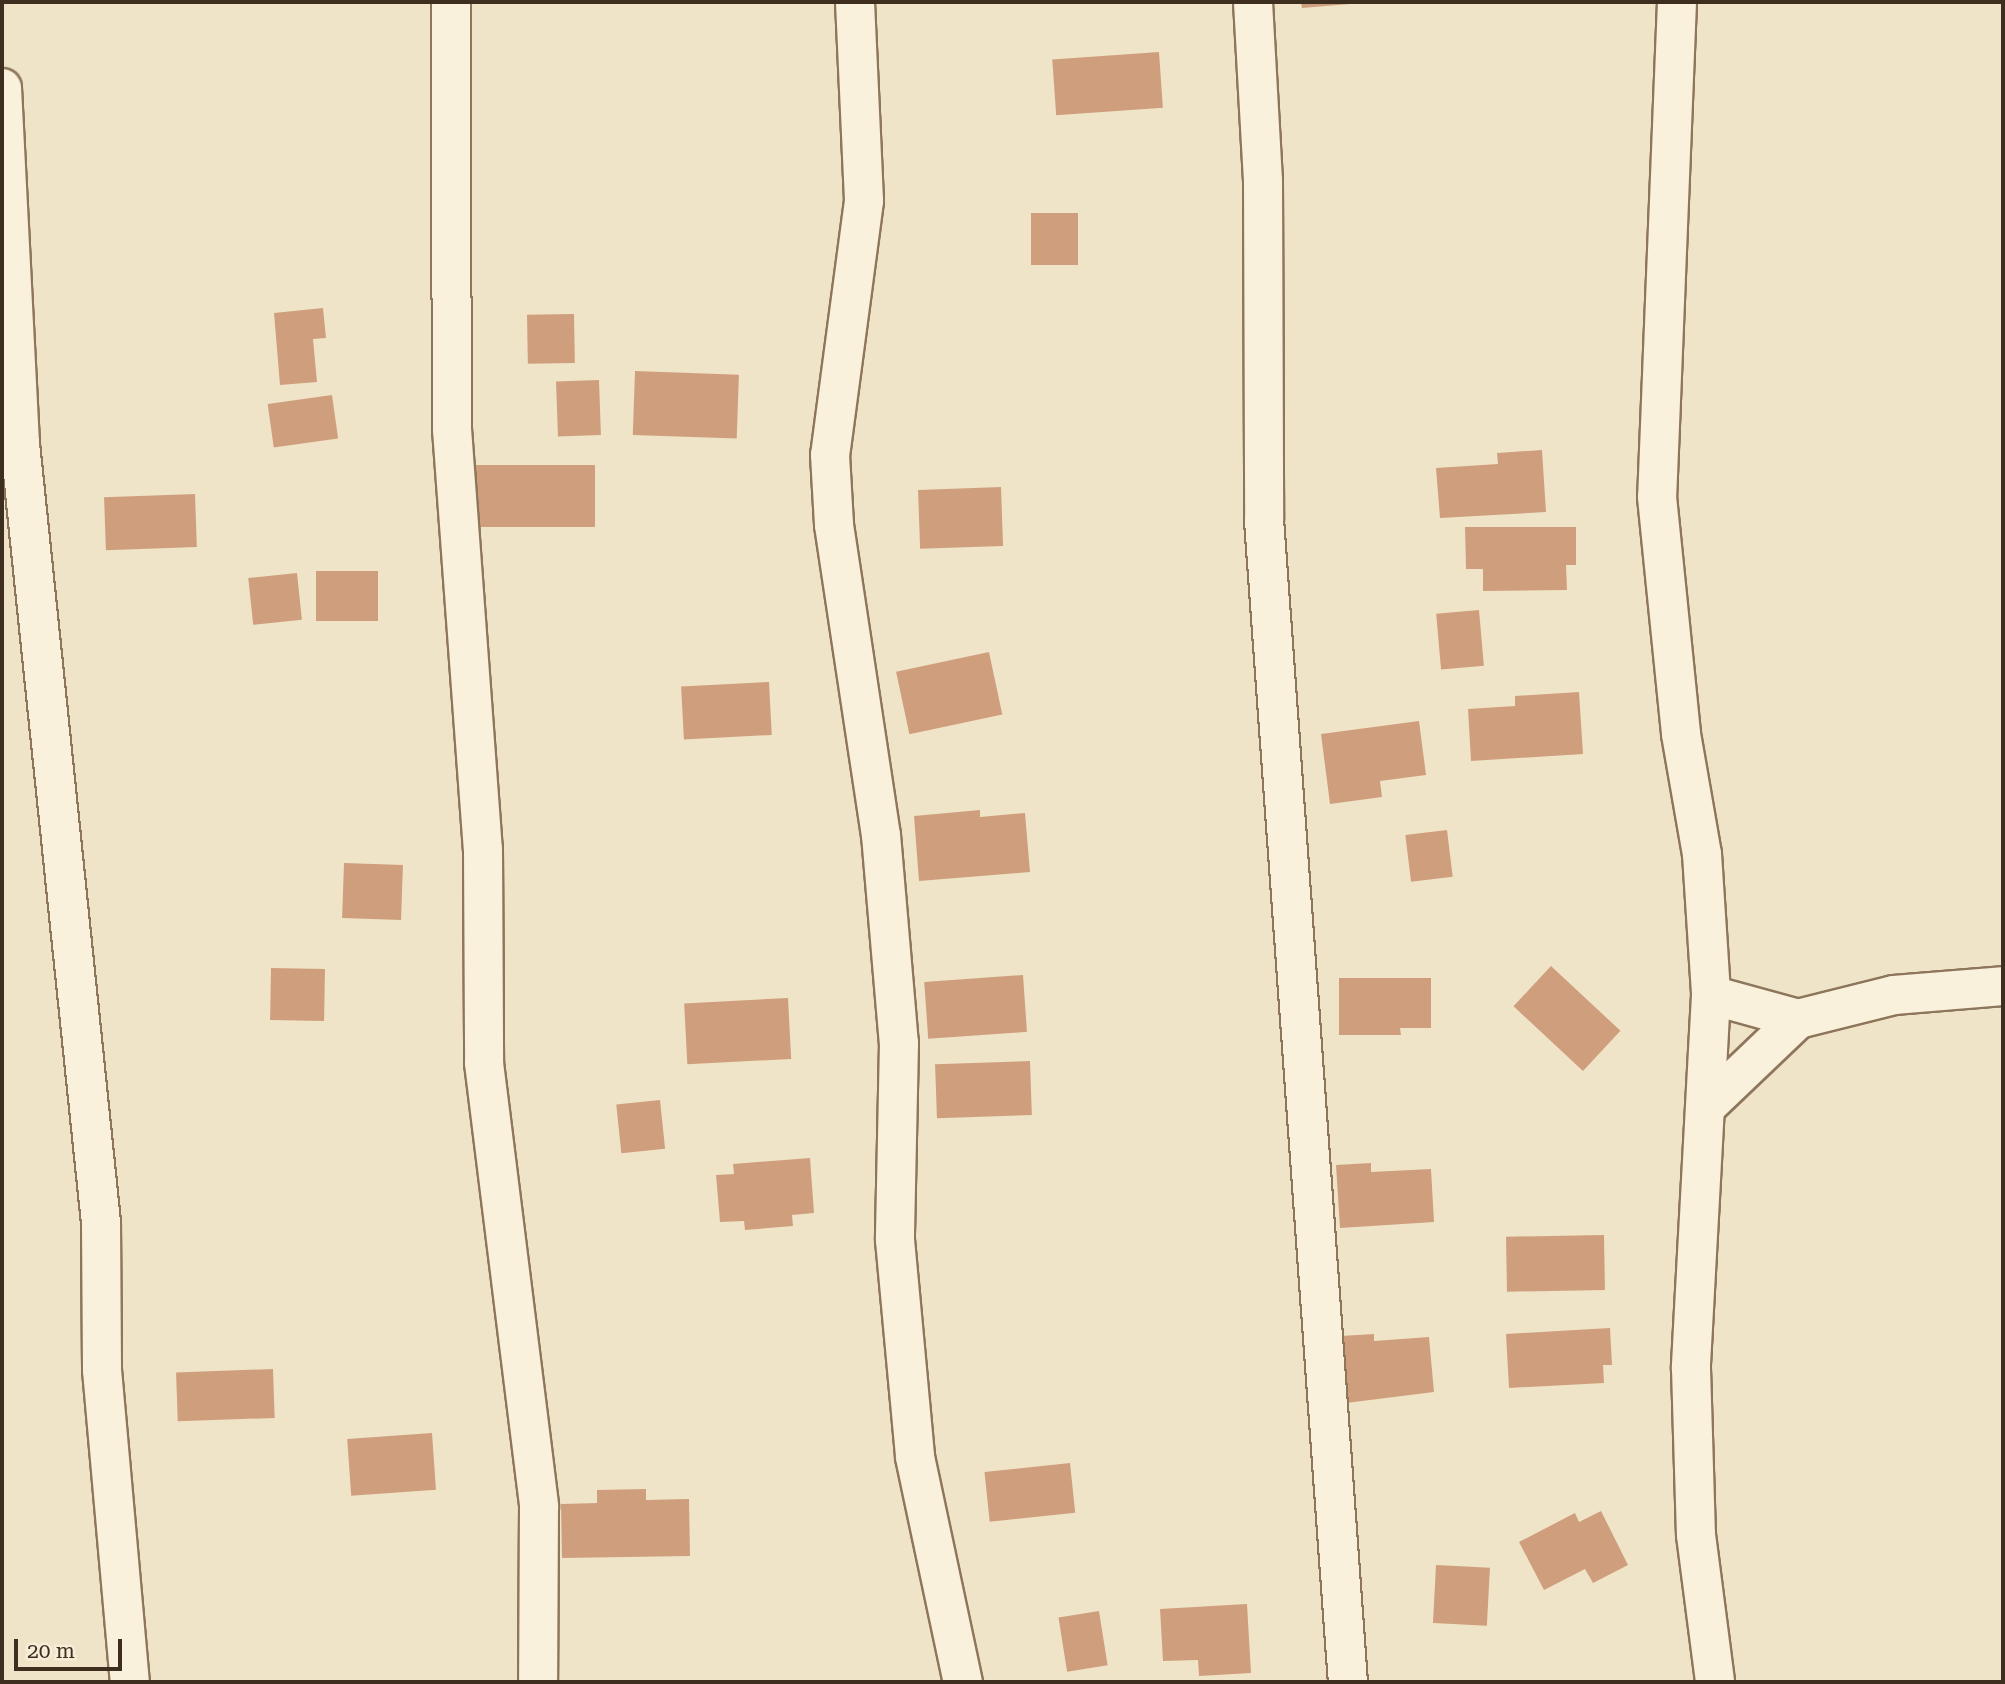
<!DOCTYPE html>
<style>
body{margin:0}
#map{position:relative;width:2005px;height:1684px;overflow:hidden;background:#f0e4c8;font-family:"Roboto Serif",serif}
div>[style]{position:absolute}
.building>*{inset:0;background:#cf9f7d;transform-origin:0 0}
.roads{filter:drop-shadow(2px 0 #8d765c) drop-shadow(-2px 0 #8d765c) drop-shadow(0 2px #8d765c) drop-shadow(0 -2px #8d765c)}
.minor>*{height:38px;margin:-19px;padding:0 19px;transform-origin:19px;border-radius:19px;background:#faf1dc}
span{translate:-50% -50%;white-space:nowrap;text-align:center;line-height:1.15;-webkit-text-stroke:5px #f7eed8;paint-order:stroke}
.frame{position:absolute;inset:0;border:4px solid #3d2e20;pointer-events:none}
.scale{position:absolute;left:14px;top:1639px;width:108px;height:32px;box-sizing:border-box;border:4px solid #3d2e20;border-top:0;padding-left:9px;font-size:21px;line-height:24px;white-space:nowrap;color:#3d2e20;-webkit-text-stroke:5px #f7eed8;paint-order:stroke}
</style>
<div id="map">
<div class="building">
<i style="clip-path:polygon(1301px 2px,1350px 2px,1350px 4px,1302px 8px)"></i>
<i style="left:1159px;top:52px;width:56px;height:107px;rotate:86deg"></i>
<i style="left:1031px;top:213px;width:47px;height:52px"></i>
<i style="clip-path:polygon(323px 308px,326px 338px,313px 339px,317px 382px,280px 385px,274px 313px)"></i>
<i style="left:574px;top:314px;width:49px;height:47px;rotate:89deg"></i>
<i style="left:635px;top:371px;width:104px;height:64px;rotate:2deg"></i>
<i style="left:599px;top:380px;width:55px;height:43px;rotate:88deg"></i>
<i style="left:332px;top:395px;width:44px;height:65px;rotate:82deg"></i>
<i style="clip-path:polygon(1542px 450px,1546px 512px,1440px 518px,1436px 468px,1498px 464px,1497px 453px)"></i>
<i style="left:473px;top:465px;width:122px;height:62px"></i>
<i style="left:1001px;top:487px;width:59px;height:83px;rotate:88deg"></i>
<i style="left:195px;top:494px;width:53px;height:91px;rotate:88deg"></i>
<i style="clip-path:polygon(1465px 527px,1576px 527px,1576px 565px,1566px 565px,1567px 590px,1483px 591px,1483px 569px,1466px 569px)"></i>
<i style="left:316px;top:571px;width:62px;height:50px"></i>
<i style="left:297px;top:573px;width:47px;height:49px;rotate:84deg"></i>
<i style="left:1479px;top:610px;width:56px;height:43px;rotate:85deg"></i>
<i style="left:989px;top:652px;width:64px;height:95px;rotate:78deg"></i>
<i style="left:769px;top:682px;width:53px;height:88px;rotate:87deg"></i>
<i style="clip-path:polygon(1579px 692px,1583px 754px,1471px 761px,1468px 709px,1515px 706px,1515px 696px)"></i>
<i style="clip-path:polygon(1419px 721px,1426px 775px,1380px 781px,1382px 797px,1330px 804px,1321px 734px)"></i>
<i style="clip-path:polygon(980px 810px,980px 817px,1025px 813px,1030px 872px,919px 881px,914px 816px)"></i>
<i style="left:1447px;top:830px;width:47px;height:42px;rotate:83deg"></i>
<i style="left:344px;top:863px;width:59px;height:55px;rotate:2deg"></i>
<i style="left:1551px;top:966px;width:95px;height:55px;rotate:43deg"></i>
<i style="left:271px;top:968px;width:54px;height:52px;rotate:1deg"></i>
<i style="left:1023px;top:975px;width:57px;height:99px;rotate:86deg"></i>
<i style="clip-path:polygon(1339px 978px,1431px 978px,1431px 1028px,1400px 1028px,1401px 1035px,1339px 1035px)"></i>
<i style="left:788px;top:998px;width:61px;height:104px;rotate:87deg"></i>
<i style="left:1030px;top:1061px;width:54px;height:95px;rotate:88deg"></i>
<i style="left:660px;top:1100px;width:49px;height:44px;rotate:84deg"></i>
<i style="clip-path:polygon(810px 1158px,814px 1213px,792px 1215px,793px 1226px,745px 1230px,744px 1221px,720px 1222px,716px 1175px,734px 1174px,733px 1164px)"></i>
<i style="clip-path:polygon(1371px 1163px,1371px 1172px,1431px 1169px,1434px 1222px,1340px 1228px,1336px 1165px)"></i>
<i style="left:1604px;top:1235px;width:55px;height:98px;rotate:89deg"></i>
<i style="clip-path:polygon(1610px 1328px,1612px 1365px,1603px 1365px,1604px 1383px,1509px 1388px,1506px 1334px)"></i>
<i style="clip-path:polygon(1374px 1334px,1374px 1341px,1429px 1337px,1434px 1392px,1346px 1403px,1341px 1336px)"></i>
<i style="left:273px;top:1369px;width:49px;height:97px;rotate:88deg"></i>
<i style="left:432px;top:1433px;width:57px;height:85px;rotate:86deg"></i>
<i style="left:1070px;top:1463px;width:50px;height:86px;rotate:84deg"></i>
<i style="clip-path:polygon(646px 1489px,646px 1500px,689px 1499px,690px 1556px,562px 1558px,561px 1504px,597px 1503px,597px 1490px)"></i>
<i style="clip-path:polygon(1601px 1511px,1628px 1565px,1593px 1583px,1585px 1569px,1544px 1590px,1519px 1542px,1575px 1513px,1579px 1522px)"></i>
<i style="left:1436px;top:1565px;width:54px;height:58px;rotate:3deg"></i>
<i style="clip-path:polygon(1247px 1604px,1251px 1673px,1199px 1676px,1198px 1660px,1163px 1661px,1160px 1609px)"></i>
<i style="left:1099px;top:1611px;width:55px;height:41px;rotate:81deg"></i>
</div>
<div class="roads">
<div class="minor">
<i style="left:451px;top:2px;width:427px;rotate:89.9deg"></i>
<i style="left:452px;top:429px;width:421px;rotate:85.8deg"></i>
<i style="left:483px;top:849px;width:214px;rotate:89.7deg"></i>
<i style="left:484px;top:1063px;width:447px;rotate:82.9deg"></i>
<i style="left:539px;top:1507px;width:175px;rotate:90.3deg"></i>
<i style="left:855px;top:2px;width:199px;rotate:87.4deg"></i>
<i style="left:864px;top:201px;width:256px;rotate:97.6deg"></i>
<i style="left:830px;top:455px;width:70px;rotate:86.7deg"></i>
<i style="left:834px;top:525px;width:314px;rotate:81.4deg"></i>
<i style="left:881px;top:835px;width:209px;rotate:85.1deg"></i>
<i style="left:899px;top:1043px;width:197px;rotate:91.2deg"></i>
<i style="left:895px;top:1240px;width:218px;rotate:84.7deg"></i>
<i style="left:915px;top:1457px;width:230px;rotate:78deg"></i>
<i style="left:1253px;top:2px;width:179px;rotate:86.8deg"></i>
<i style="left:1263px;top:181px;width:339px;rotate:89.8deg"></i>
<i style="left:1264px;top:520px;width:1165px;rotate:85.87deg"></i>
<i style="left:1677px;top:2px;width:495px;rotate:92.3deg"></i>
<i style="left:1657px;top:497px;width:238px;rotate:84.2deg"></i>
<i style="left:1681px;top:734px;width:122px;rotate:80.1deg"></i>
<i style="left:1702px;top:854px;width:141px;rotate:86.3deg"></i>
<i style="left:1711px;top:995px;width:374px;rotate:93.1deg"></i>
<i style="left:1691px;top:1368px;width:167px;rotate:88.3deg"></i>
<i style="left:1696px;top:1535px;width:148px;rotate:82.6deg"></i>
<i style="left:2px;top:88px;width:356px;rotate:87.1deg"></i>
<i style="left:20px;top:444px;width:783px;rotate:84.06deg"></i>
<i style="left:101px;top:1223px;width:147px;rotate:89.6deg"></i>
<i style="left:102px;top:1370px;width:313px;rotate:84.9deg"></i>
<i style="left:1711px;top:995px;width:90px;rotate:15.4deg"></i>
<i style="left:1798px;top:1019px;width:99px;rotate:-14deg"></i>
<i style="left:1894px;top:995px;width:109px;rotate:-4.7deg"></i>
<i style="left:1709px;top:1104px;width:123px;rotate:-43.7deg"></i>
</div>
</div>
<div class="frame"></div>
<div class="scale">20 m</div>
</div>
